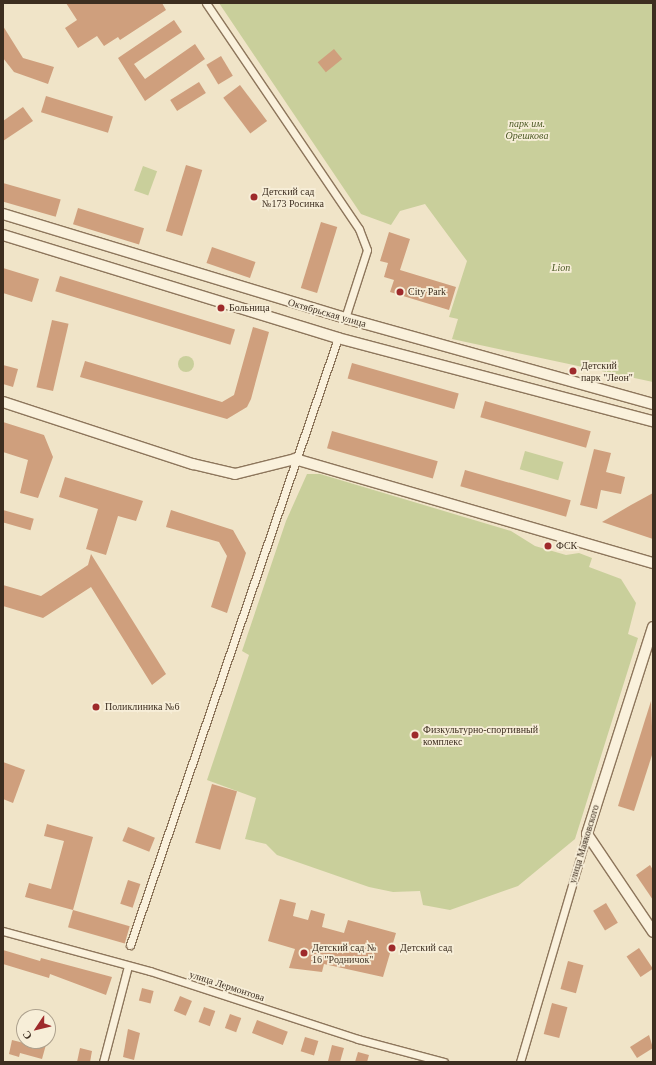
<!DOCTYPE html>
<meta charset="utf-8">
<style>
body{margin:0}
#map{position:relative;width:656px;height:1065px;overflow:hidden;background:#f0e4c8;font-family:"Times New Roman",serif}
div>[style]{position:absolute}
.green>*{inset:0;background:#c9cf9b;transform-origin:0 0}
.round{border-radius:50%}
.building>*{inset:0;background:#cf9f7d;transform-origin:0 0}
.roads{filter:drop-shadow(1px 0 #8d765c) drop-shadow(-1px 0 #8d765c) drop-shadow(0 1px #8d765c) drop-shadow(0 -1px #8d765c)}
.street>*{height:7px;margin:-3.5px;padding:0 3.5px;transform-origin:3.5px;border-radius:3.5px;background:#faf1dc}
.secondary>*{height:10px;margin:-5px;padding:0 5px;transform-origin:5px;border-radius:5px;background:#faf1dc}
.dots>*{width:11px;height:11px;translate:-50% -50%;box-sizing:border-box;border:2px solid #f7eed8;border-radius:50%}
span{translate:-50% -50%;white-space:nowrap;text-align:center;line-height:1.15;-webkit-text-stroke:3.5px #f7eed8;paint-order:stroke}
.park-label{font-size:10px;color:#4d5a26;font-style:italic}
.poi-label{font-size:10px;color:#3d2e20}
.left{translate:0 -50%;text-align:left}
.street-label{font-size:10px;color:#3d2e20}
.frame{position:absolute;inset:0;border:4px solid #3d2e20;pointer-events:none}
.north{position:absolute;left:16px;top:1009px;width:40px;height:40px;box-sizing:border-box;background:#f7eed8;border:1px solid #ada18e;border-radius:50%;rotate:235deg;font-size:11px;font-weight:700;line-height:16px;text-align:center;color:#3d2e20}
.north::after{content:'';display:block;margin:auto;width:14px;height:18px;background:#9e2a2b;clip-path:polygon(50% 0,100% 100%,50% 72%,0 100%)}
</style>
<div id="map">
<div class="green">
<i style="clip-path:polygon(219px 3px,653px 3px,653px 382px,452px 339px,458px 319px,449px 317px,467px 261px,425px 204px,400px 211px,391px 225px,361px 214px)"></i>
<i style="left:143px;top:166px;width:15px;height:26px;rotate:20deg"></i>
<i class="round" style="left:178px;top:356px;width:16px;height:16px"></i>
<i style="left:525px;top:451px;width:40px;height:19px;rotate:16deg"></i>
<i style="clip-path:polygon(307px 474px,320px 474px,511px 531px,535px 546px,566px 555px,579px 553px,592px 558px,589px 567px,621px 579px,636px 603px,628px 634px,638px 638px,575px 839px,518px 886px,450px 910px,423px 905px,420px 891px,393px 892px,369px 887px,277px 855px,266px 844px,245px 839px,256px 798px,207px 780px,249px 655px,242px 651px,286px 521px)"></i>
</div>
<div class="building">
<i style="clip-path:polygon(66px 3px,162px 3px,166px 10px,120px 40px,118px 37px,104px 46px,97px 36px,78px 48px,65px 28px,77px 20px)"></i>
<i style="clip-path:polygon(174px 20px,182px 32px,134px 64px,145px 79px,195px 44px,205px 59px,145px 101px,118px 58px)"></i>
<i style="clip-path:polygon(3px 26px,23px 58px,54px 67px,48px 84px,14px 72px,3px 58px)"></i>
<i style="left:334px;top:49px;width:13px;height:21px;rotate:51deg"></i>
<i style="left:221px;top:56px;width:23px;height:17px;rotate:59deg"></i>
<i style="left:199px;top:82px;width:13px;height:34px;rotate:58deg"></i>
<i style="left:240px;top:85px;width:45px;height:21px;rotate:53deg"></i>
<i style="left:46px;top:96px;width:70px;height:17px;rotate:17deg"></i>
<i style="clip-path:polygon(23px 107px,33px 121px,3px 141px,3px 121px)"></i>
<i style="left:186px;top:165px;width:17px;height:69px;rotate:17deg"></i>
<i style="left:3px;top:183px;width:60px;height:18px;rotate:16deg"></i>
<i style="left:78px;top:208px;width:69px;height:17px;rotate:17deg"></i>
<i style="left:321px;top:222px;width:17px;height:69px;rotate:17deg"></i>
<i style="clip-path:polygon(389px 232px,410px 239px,400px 270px,456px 287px,449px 310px,390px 292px,394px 280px,384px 277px,388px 263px,380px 261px)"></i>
<i style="left:212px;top:247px;width:46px;height:17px;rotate:19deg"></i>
<i style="clip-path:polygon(3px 268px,39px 279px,32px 302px,3px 293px)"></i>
<i style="left:60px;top:276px;width:183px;height:16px;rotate:17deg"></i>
<i style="left:52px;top:320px;width:17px;height:69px;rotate:13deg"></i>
<i style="clip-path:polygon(253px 327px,269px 332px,251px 399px,247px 407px,227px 419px,80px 377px,85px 361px,222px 402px,234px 395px)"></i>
<i style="left:352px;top:363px;width:111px;height:16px;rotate:16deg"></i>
<i style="clip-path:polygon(3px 365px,18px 369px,13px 387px,3px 384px)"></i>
<i style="left:485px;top:401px;width:110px;height:17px;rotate:16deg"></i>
<i style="clip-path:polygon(3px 422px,44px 435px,53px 457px,38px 498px,20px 493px,28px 460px,3px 452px)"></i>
<i style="left:332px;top:431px;width:110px;height:18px;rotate:16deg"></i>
<i style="clip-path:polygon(594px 449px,611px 453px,606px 472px,625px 477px,621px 494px,601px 490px,597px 509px,580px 505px)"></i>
<i style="left:465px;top:470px;width:110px;height:17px;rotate:16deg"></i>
<i style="clip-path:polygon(65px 477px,143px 501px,136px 521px,118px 516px,106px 555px,86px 549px,98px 509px,59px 497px)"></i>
<i style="clip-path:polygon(653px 493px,653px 539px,602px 522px,631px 505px)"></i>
<i style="left:3px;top:510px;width:32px;height:12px;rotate:16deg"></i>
<i style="clip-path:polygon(171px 510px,233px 530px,246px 553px,227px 613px,211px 607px,227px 556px,219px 542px,166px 527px)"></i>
<i style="clip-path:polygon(91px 554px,166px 674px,152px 685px,91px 587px,43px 618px,3px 606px,3px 585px,41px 596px,88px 565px)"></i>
<i style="clip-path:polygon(651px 701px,653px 752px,634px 811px,618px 806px)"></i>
<i style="clip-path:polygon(3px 762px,25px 770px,13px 803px,3px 799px)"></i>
<i style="left:212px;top:784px;width:26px;height:61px;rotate:16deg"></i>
<i style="clip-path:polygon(47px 824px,93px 837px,73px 910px,25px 897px,29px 883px,51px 889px,64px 841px,44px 836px)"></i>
<i style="left:128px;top:827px;width:29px;height:15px;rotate:22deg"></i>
<i style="clip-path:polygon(650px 865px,653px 870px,653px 900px,636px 875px)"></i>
<i style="left:128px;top:880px;width:13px;height:25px;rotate:18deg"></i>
<i style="clip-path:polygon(280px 899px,296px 903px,293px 916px,308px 920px,311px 910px,325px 914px,322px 927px,344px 933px,348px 920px,396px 933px,383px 977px,324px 964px,322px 972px,289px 968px,295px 949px,268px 941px)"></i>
<i style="left:606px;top:903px;width:23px;height:15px;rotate:59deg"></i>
<i style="left:73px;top:910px;width:59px;height:18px;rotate:16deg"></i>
<i style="left:639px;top:948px;width:25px;height:15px;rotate:56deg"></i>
<i style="clip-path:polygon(3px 950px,40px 961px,41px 958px,112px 977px,106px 995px,50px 974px,49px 978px,3px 964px)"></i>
<i style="left:568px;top:961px;width:16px;height:29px;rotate:15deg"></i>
<i style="left:142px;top:988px;width:12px;height:13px;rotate:14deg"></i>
<i style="left:180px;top:996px;width:13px;height:16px;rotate:23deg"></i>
<i style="left:552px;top:1003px;width:16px;height:32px;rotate:15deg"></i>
<i style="left:204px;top:1007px;width:12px;height:16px;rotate:20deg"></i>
<i style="left:230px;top:1014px;width:12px;height:15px;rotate:20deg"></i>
<i style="left:257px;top:1020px;width:33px;height:14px;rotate:21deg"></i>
<i style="clip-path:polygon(128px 1029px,140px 1033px,134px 1060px,123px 1057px)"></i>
<i style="clip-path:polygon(649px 1035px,653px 1048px,637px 1058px,630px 1047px)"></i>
<i style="left:305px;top:1037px;width:14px;height:15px;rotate:17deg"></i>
<i style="clip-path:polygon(12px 1040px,32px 1045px,33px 1041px,47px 1041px,42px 1059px,20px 1053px,19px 1057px,9px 1054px)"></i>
<i style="clip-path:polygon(332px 1045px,344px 1048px,340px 1062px,328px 1061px)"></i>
<i style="clip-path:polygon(80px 1048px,92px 1051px,90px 1062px,77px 1062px)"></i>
<i style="clip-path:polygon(358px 1052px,369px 1055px,367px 1062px,355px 1062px)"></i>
</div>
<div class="roads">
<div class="street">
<i style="left:206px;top:3px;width:273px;rotate:55.9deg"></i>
<i style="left:359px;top:229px;width:22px;rotate:69deg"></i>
<i style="left:367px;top:250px;width:71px;rotate:107.9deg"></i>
<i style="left:3px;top:931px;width:152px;rotate:15.2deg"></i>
<i style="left:150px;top:971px;width:219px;rotate:18.1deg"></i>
<i style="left:358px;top:1039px;width:89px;rotate:15deg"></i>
<i style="left:130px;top:945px;width:642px;rotate:-71.09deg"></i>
<i style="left:103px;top:1062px;width:99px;rotate:-75.4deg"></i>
<i style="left:520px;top:1062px;width:238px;rotate:-73.6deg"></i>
</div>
<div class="secondary">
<i style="left:3px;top:214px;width:357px;rotate:16.9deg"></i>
<i style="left:345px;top:318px;width:320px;rotate:15.6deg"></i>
<i style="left:3px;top:235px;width:350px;rotate:17.1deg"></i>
<i style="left:338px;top:338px;width:326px;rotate:14.8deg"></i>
<i style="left:3px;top:402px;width:200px;rotate:18.1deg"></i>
<i style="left:193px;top:464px;width:43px;rotate:13.4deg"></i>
<i style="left:235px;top:474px;width:62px;rotate:-14deg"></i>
<i style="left:295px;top:459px;width:373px;rotate:16.2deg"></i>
<i style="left:653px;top:627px;width:217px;rotate:107.7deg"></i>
<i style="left:587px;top:834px;width:118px;rotate:56deg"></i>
</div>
</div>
<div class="dots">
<i style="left:254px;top:197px;background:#9e2a2b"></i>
<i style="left:400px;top:292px;background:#9e2a2b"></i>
<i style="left:221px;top:308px;background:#9e2a2b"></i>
<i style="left:573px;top:371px;background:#9e2a2b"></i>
<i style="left:548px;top:546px;background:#9e2a2b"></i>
<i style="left:96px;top:707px;background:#9e2a2b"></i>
<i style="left:415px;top:735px;background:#9e2a2b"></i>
<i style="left:392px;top:948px;background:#9e2a2b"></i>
<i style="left:304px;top:953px;background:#9e2a2b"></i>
</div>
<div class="park-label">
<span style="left:527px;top:129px">парк им.<br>Орешкова</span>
<span style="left:561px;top:268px">Lion</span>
</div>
<div class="poi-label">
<span class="left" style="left:262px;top:197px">Детский сад<br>№173 Росинка</span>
<span class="left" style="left:408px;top:292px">City Park</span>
<span class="left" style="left:229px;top:308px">Больница</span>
<span class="left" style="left:581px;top:371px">Детский<br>парк "Леон"</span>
<span class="left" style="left:556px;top:546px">ФСК</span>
<span class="left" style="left:105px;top:707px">Поликлиника №6</span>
<span class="left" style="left:423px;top:735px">Физкультурно-спортивный<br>комплекс</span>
<span class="left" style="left:312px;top:953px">Детский сад №<br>16 "Родничок"</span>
<span class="left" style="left:400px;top:948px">Детский сад</span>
</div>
<div class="street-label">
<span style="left:327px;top:313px;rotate:16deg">Октябрьская улица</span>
<span style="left:584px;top:844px;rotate:-73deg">улица Маяковского</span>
<span style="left:227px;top:986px;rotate:18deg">улица Лермонтова</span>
</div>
<div class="frame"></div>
<div class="north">С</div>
</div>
